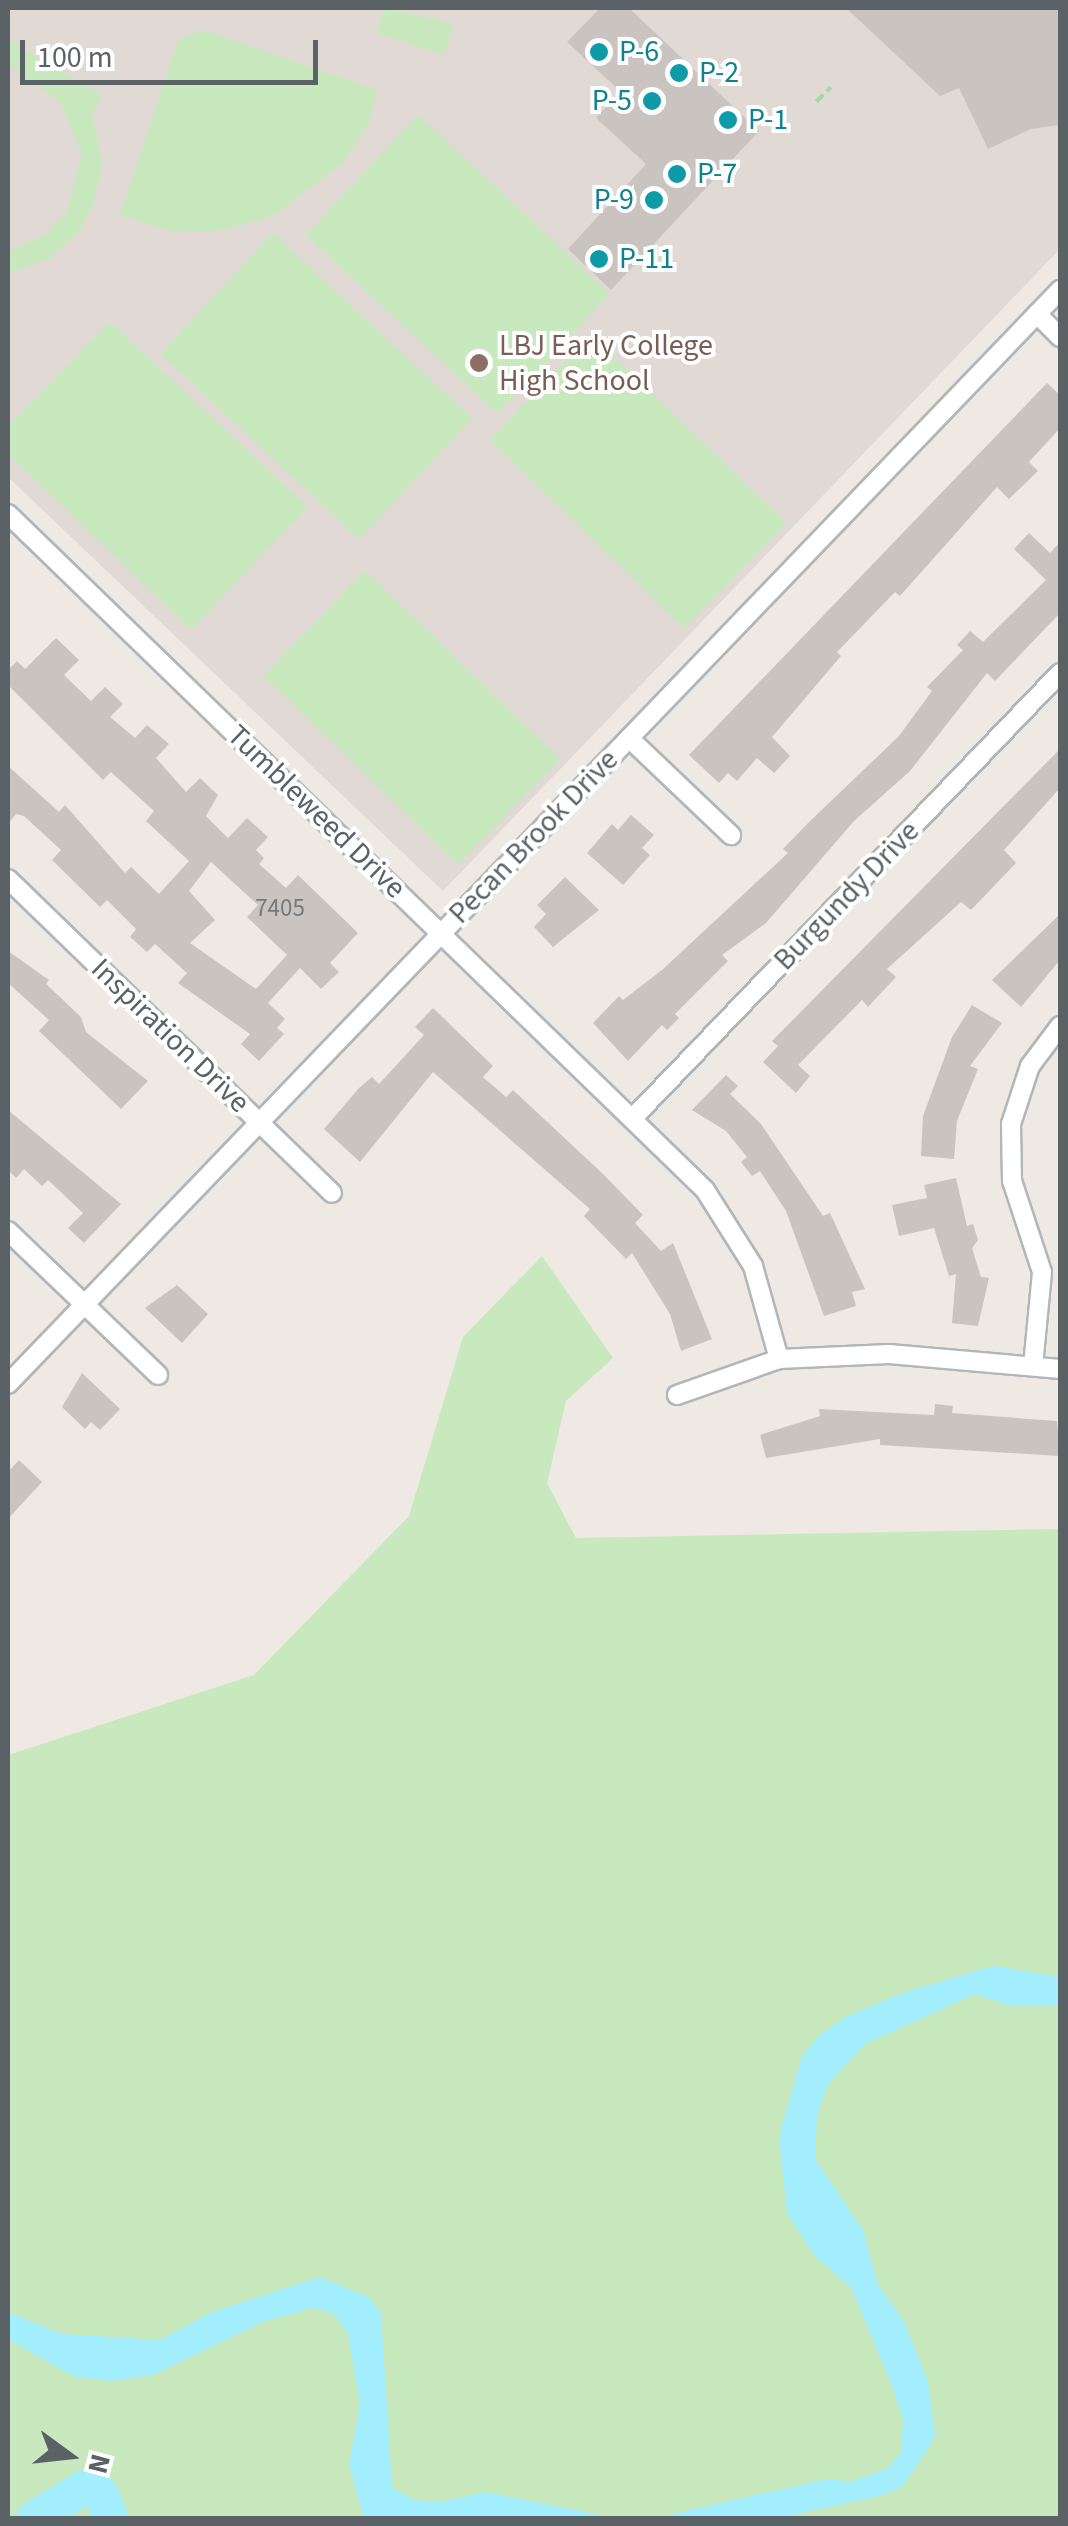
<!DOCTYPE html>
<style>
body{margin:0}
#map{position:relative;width:1068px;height:2526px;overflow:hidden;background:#efe9e3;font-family:"Source Sans 3",sans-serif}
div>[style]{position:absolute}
.education>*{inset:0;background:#e1dad4}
.green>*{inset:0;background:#c8e9bd;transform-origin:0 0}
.water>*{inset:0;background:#a3eeff}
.river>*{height:35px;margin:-17.5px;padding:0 17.5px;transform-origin:17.5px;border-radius:17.5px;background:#a3eeff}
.building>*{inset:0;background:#cac4c0}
.path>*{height:4px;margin-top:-2px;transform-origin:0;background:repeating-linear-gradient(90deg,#9fdca0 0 10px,transparent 0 15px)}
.roads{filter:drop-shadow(2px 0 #b1b6b9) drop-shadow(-2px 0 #b1b6b9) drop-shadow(0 2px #b1b6b9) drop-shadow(0 -2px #b1b6b9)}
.minor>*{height:18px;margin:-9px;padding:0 9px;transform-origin:9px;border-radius:9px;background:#fff}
.dots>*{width:28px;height:28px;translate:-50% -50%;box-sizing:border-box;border:5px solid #fff;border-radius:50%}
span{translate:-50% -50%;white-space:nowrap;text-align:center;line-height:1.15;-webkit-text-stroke:8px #fff;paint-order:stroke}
.number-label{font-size:25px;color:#777a7c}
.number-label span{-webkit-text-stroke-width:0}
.culture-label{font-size:30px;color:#0d838f}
.left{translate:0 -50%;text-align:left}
.right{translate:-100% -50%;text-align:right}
.education-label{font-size:30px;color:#785e54}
.street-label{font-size:30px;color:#5b6265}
.frame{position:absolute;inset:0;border:10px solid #5b6265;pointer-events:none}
.north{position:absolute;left:20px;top:2406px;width:100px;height:100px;-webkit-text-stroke:8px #fff;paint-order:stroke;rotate:105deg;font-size:28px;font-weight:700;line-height:40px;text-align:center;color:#5b6265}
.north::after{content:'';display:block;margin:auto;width:35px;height:45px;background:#5b6265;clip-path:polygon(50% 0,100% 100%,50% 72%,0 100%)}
.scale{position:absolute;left:20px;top:40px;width:298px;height:45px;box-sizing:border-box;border:5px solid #5b6265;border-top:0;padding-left:12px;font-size:30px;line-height:35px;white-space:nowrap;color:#5b6265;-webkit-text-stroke:8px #fff;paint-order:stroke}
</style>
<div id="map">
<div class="education">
<i style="clip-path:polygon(8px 8px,1060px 8px,1060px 249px,443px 891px,8px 477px)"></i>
</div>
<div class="green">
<i style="clip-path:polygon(385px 8px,454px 24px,444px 55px,377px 33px)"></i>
<i style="clip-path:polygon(203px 30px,377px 90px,369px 122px,343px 163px,271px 217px,213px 232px,171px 231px,120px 215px,178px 40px)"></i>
<i style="clip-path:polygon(8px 39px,102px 96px,92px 113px,102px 165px,93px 206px,79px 231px,50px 258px,8px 274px,8px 252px,44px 236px,67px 212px,82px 155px,60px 102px,8px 64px)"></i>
<i style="left:418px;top:115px;width:262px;height:164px;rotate:43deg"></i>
<i style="left:273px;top:233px;width:272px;height:165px;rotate:43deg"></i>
<i style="clip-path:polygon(110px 322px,308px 507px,191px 629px,8px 454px,8px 426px)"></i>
<i style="left:591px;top:335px;width:271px;height:146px;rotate:44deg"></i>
<i style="left:365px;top:571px;width:271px;height:146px;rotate:44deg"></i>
<i style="clip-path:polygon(542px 1256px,613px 1358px,566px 1401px,547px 1483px,576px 1538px,1060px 1529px,1060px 2518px,8px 2518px,8px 1755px,254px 1675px,409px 1516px,463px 1337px)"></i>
</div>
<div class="water">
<i style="clip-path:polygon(993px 1966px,1060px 1977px,1060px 2006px,1011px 2006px,975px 1994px,865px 2044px,828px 2084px,817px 2114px,815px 2159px,863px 2230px,878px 2285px,904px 2321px,928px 2382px,935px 2436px,928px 2449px,902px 2487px,879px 2496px,779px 2518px,656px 2518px,827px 2479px,852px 2482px,888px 2468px,901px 2453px,903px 2421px,893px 2388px,852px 2289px,813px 2254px,787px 2213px,779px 2137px,802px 2056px,818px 2037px,845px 2017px,902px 1993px)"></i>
<i style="clip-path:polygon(320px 2277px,368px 2297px,381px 2313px,392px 2487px,413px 2500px,441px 2502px,485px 2492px,615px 2518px,364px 2518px,349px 2465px,360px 2404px,348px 2334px,333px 2313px,313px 2308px,265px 2321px,153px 2375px,111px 2381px,75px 2377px,8px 2339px,8px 2312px,62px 2334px,160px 2340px,212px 2312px)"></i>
</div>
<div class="river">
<i style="left:33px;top:2518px;width:61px;rotate:-31.6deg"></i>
<i style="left:85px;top:2486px;width:18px;rotate:27deg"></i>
<i style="left:101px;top:2494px;width:26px;rotate:69deg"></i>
</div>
<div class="building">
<i style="clip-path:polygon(600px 8px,629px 8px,759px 131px,611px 290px,568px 249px,646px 164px,596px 118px,620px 91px,567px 42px)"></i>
<i style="clip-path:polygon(846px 8px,1060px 8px,1060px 125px,1031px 129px,988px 149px,959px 88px,940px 96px)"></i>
<i style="clip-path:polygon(1047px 383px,1060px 395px,1060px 428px,1029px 462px,1038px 471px,1009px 499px,997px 487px,900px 596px,895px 592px,837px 652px,841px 656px,772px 737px,790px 756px,774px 773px,757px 758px,737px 781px,728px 773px,719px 783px,689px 755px)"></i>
<i style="clip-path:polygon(1029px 533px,1050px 553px,1060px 542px,1060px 613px,995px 681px,987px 673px,910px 771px,854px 821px,766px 923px,722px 955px,728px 961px,675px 1014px,679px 1018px,667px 1030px,662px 1025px,628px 1061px,593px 1023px,619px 996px,623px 1000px,662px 970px,788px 853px,783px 849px,808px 823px,899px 736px,932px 691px,927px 687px,963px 650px,957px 645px,970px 631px,983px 642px,1046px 580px,1014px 549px)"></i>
<i style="clip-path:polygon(evenodd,56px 638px,79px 660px,64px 675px,91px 701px,105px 687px,123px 704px,110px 717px,135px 738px,147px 725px,169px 744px,156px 758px,186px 792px,200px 778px,218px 795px,206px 816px,228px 838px,247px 818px,268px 837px,256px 850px,264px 858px,259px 864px,286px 888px,298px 875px,358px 933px,330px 963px,339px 972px,321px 989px,300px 968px,268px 1003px,285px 1019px,277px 1028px,284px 1034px,259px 1061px,241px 1044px,250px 1034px,178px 983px,187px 973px,155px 944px,147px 952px,130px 937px,136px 929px,107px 900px,100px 907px,52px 860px,61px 850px,24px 816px,16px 814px,8px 824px,8px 766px,59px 812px,65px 805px,125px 873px,131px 867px,159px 894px,189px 861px,146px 821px,154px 811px,111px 772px,103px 780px,8px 685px,8px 670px,17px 661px,25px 669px,56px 638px,211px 862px,258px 905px,247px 917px,287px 955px,256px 989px,190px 943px,215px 920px,189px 891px,211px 862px)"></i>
<i style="clip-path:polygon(1060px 749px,1060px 788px,1004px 850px,1016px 863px,971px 910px,961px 902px,887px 969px,896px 977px,868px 1007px,862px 1000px,798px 1065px,810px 1076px,796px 1093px,763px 1062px,778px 1046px,772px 1041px)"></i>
<i style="clip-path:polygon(631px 815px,654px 835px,642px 848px,650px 855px,623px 885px,587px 853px,612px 824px,618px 830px)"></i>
<i style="clip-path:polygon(565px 877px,599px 910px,553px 947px,534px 927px,546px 914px,537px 905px)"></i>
<i style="clip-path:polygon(1060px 914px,1060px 960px,1021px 1007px,992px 980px)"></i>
<i style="clip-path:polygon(8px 951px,49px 980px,46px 984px,81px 1017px,86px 1032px,148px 1081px,121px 1109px,39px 1031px,49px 1020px,8px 983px)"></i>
<i style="clip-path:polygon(972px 1005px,1002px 1023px,970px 1066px,978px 1069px,957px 1121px,954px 1159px,921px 1156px,923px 1116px,952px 1037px)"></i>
<i style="clip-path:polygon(433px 1008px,493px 1066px,483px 1077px,506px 1097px,513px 1090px,602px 1173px,643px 1215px,635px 1223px,661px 1251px,673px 1243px,712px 1339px,681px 1351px,670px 1314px,632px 1253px,626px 1259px,584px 1216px,590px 1209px,433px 1072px,360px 1162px,324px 1129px,359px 1088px,372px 1077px,379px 1084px,424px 1035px,415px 1027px)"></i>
<i style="clip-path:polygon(726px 1075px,738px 1086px,730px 1094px,761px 1124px,823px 1216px,830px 1213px,865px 1289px,852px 1292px,856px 1306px,824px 1316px,786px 1211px,760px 1171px,752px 1176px,741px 1162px,747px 1157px,726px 1131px,692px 1110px)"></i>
<i style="clip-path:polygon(8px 1110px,121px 1204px,84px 1243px,68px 1228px,83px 1213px,48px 1180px,42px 1186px,24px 1169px,16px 1178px,8px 1170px)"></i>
<i style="clip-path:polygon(956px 1178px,967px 1226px,973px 1224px,978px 1240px,972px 1248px,981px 1277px,989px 1278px,978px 1326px,952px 1323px,956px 1274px,949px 1276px,934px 1228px,899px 1236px,892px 1205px,927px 1198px,924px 1185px)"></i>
<i style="clip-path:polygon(177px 1285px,208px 1314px,182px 1343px,145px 1308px)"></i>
<i style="clip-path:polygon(82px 1373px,120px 1409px,100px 1430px,91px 1422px,85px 1429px,62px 1407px)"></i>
<i style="clip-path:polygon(935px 1404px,953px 1406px,952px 1413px,1057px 1421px,1060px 1456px,880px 1445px,880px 1439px,766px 1458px,760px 1435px,820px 1416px,819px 1409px,934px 1415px)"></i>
<i style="clip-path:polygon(19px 1460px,42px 1482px,8px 1519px,8px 1472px)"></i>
</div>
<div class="path">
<i style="left:816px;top:102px;width:21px;rotate:-45deg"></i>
</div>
<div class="roads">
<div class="minor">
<i style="left:1037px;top:314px;width:33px;rotate:45deg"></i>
<i style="left:8px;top:514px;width:971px;rotate:44.12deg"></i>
<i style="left:705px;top:1190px;width:90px;rotate:57.7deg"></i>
<i style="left:753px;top:1266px;width:97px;rotate:74.4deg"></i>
<i style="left:629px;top:738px;width:141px;rotate:43.6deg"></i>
<i style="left:8px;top:879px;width:451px;rotate:44.1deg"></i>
<i style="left:633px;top:1118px;width:617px;rotate:-46.18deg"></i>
<i style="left:8px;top:1231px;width:208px;rotate:43.8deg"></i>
<i style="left:1033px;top:1366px;width:94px;rotate:-84.5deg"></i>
<i style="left:1042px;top:1272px;width:96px;rotate:-108.2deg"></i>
<i style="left:1012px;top:1181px;width:57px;rotate:-91deg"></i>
<i style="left:1011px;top:1124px;width:61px;rotate:-71.9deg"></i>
<i style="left:1030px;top:1066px;width:50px;rotate:-53.1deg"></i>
<i style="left:8px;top:1384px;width:1518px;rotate:-46.12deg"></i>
<i style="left:677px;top:1395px;width:108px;rotate:-19.4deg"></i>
<i style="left:779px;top:1359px;width:110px;rotate:-2.6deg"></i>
<i style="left:889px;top:1354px;width:172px;rotate:5deg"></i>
</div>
</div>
<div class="dots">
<i style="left:599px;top:52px;background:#0f9aa8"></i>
<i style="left:679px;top:73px;background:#0f9aa8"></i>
<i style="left:652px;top:101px;background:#0f9aa8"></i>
<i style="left:728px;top:120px;background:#0f9aa8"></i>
<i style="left:677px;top:174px;background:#0f9aa8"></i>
<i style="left:654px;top:200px;background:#0f9aa8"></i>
<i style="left:599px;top:259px;background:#0f9aa8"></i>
<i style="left:479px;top:363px;background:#8d6e63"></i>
</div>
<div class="number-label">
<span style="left:280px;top:908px">7405</span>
</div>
<div class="culture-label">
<span class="left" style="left:619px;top:52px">P-6</span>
<span class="left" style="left:699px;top:73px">P-2</span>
<span class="right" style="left:632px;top:101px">P-5</span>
<span class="left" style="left:748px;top:120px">P-1</span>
<span class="left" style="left:697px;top:174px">P-7</span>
<span class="right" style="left:634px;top:200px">P-9</span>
<span class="left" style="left:619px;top:259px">P-11</span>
</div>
<div class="education-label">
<span class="left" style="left:499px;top:363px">LBJ Early College<br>High School</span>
</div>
<div class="street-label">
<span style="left:316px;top:812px;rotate:44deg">Tumbleweed Drive</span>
<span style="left:534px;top:837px;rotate:-46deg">Pecan Brook Drive</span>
<span style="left:847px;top:896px;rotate:-46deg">Burgundy Drive</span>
<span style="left:170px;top:1036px;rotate:44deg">Inspiration Drive</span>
</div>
<div class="frame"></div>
<div class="north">N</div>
<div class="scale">100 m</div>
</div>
